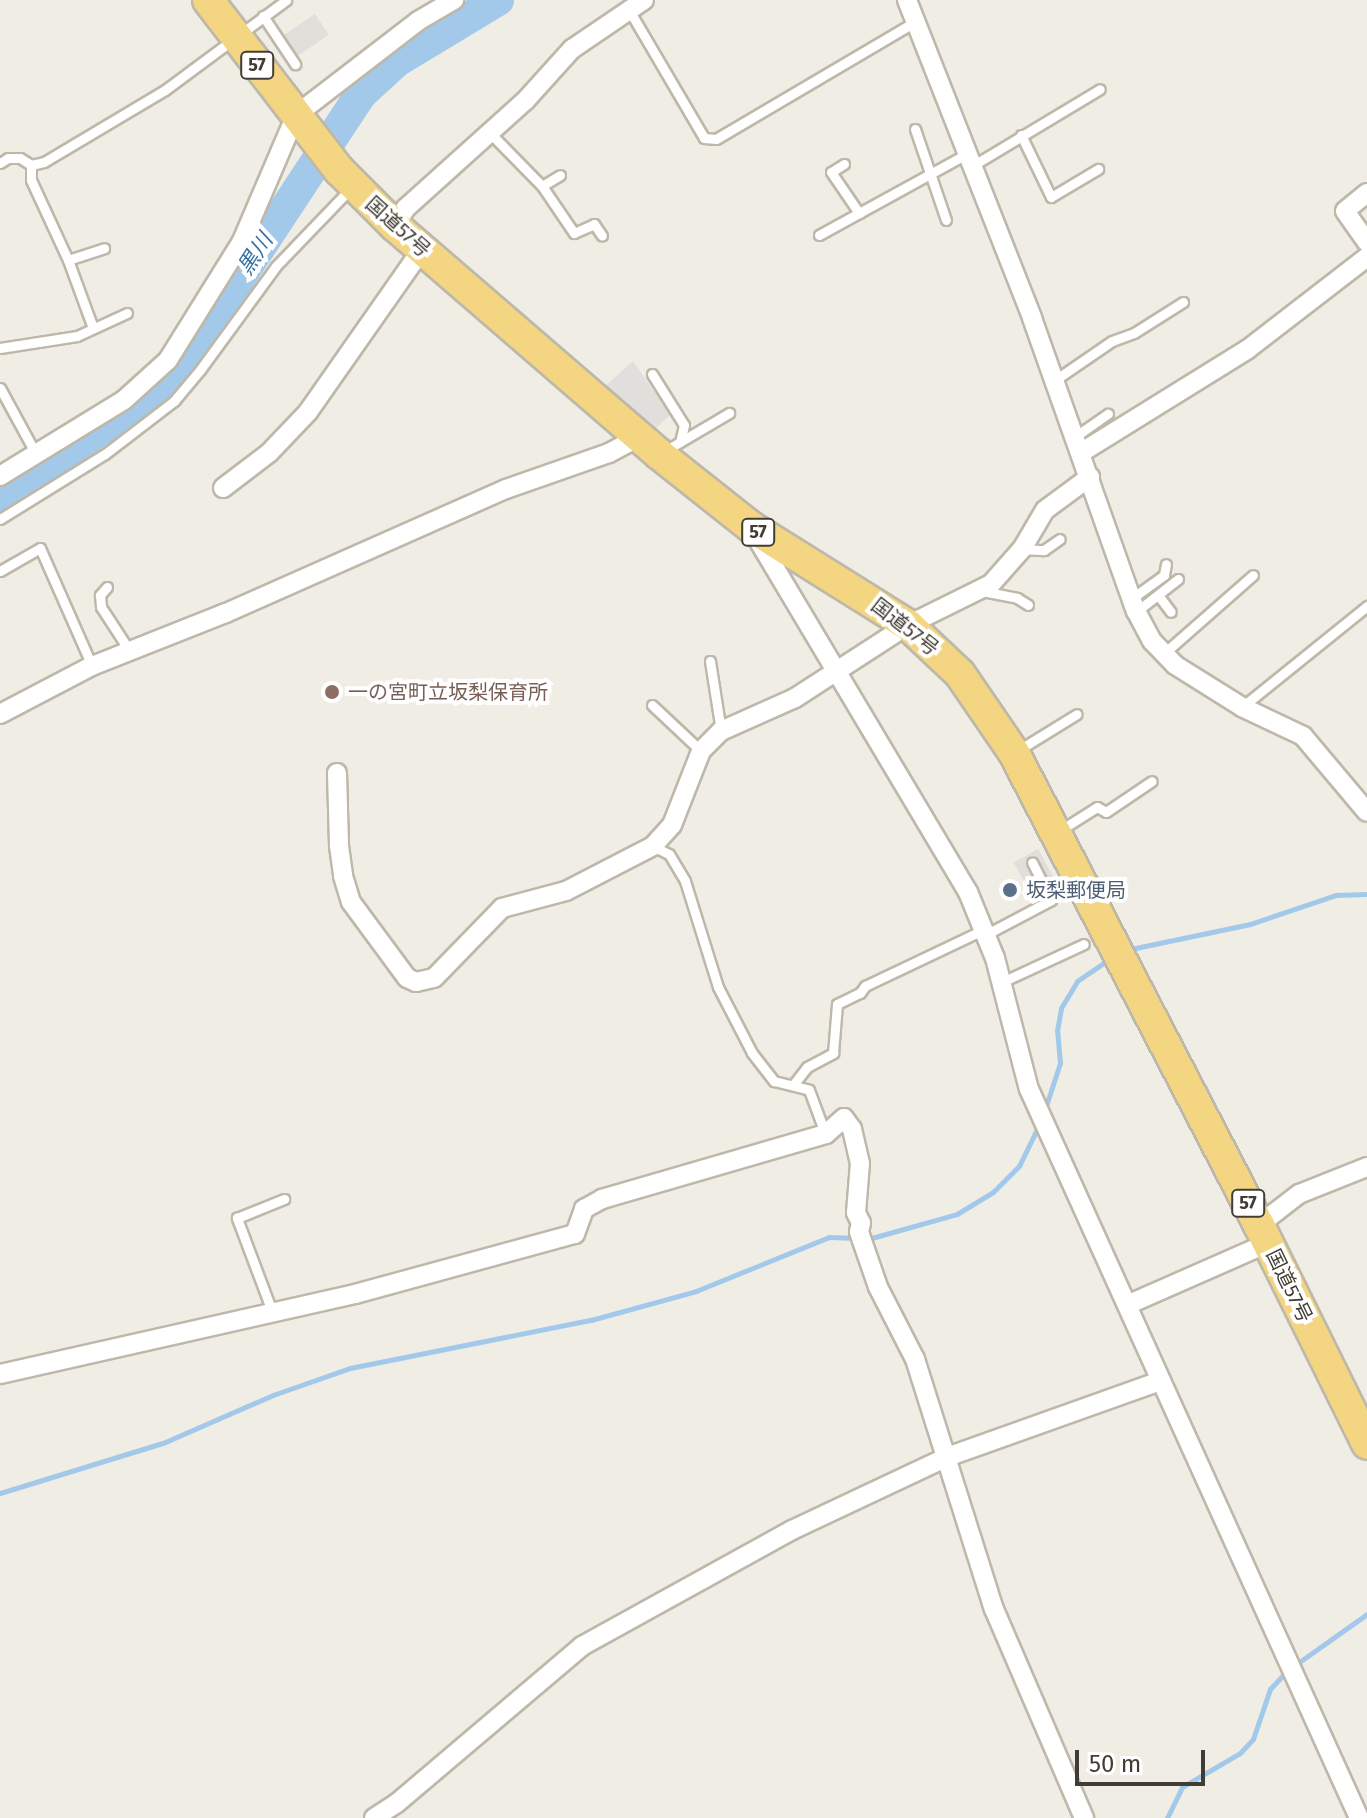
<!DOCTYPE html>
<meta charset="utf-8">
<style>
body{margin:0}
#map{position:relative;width:1367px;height:1818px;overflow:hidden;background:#f0ede4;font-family:"Fira Sans","Noto Sans JP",sans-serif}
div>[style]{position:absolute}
.parking>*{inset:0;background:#e1dfdc;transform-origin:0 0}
.stream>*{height:5px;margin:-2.5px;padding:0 2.5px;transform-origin:2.5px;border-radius:2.5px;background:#a3c9ea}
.river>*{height:32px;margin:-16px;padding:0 16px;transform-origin:16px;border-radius:16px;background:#a3c9ea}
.roads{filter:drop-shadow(2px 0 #beb8aa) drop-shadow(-2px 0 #beb8aa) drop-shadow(0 2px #beb8aa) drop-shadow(0 -2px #beb8aa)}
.service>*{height:9px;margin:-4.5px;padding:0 4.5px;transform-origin:4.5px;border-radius:4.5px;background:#fff}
.minor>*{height:18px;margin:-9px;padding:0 9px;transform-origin:9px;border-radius:9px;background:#fff}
.trunk>*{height:30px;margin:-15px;padding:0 15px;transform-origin:15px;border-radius:15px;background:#f4d682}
.dots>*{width:22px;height:22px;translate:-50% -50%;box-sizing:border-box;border:4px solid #fff;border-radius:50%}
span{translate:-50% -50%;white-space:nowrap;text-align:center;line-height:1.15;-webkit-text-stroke:8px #fff;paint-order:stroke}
.shield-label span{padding:2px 6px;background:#fff;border:2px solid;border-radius:6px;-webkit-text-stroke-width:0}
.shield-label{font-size:18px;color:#423d34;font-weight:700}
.street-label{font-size:20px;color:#423d34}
.education-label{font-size:20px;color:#785e54}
.left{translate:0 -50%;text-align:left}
.service-label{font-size:20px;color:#4e5e75}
.water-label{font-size:22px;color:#3670a5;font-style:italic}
.scale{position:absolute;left:1075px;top:1750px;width:130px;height:36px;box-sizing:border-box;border:4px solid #423d34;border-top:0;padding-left:10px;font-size:24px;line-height:28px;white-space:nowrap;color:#423d34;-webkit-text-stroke:6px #fff;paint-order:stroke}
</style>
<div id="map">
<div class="parking">
<i style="left:315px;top:14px;width:25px;height:50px;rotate:56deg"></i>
<i style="clip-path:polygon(633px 361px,670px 415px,653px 431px,603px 388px)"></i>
<i style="left:1038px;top:849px;width:52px;height:28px;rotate:61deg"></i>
</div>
<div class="stream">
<i style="left:1126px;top:950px;width:127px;rotate:-11.8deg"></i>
<i style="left:1250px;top:924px;width:91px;rotate:-18.6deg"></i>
<i style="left:1336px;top:895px;width:31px;rotate:-2deg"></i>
<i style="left:1044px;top:1112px;width:52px;rotate:-71.9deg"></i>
<i style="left:1060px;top:1063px;width:32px;rotate:-95deg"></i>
<i style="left:1057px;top:1031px;width:23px;rotate:-80deg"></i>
<i style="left:1061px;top:1008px;width:31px;rotate:-59deg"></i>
<i style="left:1077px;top:981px;width:40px;rotate:-34deg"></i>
<i style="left:868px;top:1239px;width:92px;rotate:-15.7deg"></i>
<i style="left:957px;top:1214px;width:42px;rotate:-31.4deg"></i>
<i style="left:993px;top:1192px;width:37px;rotate:-45deg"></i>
<i style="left:1019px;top:1166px;width:46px;rotate:-64deg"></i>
<i style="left:0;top:1493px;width:170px;rotate:-17.1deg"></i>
<i style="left:163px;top:1443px;width:120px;rotate:-23.6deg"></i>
<i style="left:273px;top:1395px;width:82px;rotate:-19.3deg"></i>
<i style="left:350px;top:1368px;width:246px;rotate:-11.3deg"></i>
<i style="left:591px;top:1320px;width:109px;rotate:-15.4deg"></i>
<i style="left:696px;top:1291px;width:144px;rotate:-22.1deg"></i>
<i style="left:829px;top:1237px;width:29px;rotate:2deg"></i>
<i style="left:1295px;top:1665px;width:88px;rotate:-35.3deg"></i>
<i style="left:1167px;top:1818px;width:34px;rotate:-64deg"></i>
<i style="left:1182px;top:1787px;width:67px;rotate:-30.4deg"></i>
<i style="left:1240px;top:1753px;width:19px;rotate:-47deg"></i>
<i style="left:1253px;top:1739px;width:53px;rotate:-71.2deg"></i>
<i style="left:1270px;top:1689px;width:25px;rotate:-47deg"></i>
</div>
<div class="river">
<i style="left:0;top:496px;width:158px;rotate:-33.4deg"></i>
<i style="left:132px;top:409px;width:61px;rotate:-39.7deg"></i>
<i style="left:179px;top:370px;width:331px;rotate:-56.6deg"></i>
<i style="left:361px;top:94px;width:49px;rotate:-42.5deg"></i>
<i style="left:397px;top:61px;width:118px;rotate:-31.1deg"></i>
</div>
<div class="roads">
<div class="service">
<i style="left:629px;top:10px;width:148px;rotate:59.6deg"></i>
<i style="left:704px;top:138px;width:12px;rotate:5deg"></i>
<i style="left:716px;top:139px;width:232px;rotate:-30.5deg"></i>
<i style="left:263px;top:16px;width:58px;rotate:56.3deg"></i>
<i style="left:915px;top:129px;width:96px;rotate:71.2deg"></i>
<i style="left:491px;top:134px;width:73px;rotate:45.6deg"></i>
<i style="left:542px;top:186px;width:57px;rotate:55.8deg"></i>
<i style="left:574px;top:233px;width:22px;rotate:-24deg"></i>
<i style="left:594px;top:224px;width:14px;rotate:56deg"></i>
<i style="left:1021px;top:135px;width:69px;rotate:64.2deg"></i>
<i style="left:1051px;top:197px;width:55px;rotate:-30.8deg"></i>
<i style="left:0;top:163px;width:9px;rotate:-32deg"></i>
<i style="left:8px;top:158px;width:12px"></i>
<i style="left:20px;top:158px;width:13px;rotate:32deg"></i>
<i style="left:31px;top:165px;width:13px;rotate:-13deg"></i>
<i style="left:44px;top:162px;width:141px;rotate:-30.8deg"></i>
<i style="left:165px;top:90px;width:151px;rotate:-36.6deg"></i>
<i style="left:844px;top:164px;width:15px;rotate:148deg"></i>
<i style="left:831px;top:172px;width:50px;rotate:55.7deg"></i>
<i style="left:31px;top:165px;width:15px;rotate:90deg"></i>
<i style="left:31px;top:180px;width:88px;rotate:65.2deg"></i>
<i style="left:68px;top:260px;width:72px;rotate:69.8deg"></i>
<i style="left:972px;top:166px;width:149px;rotate:-31deg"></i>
<i style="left:542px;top:186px;width:21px;rotate:-31deg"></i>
<i style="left:819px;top:235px;width:170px;rotate:-28.8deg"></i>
<i style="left:68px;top:260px;width:38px;rotate:-18deg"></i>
<i style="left:0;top:348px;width:78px;rotate:-8.9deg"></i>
<i style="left:77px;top:336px;width:55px;rotate:-24.7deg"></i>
<i style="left:652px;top:374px;width:60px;rotate:57.9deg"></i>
<i style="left:684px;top:425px;width:17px;rotate:103deg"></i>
<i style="left:1055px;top:380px;width:69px;rotate:-34.4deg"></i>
<i style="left:1112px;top:341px;width:23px;rotate:-20deg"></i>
<i style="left:1134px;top:333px;width:58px;rotate:-32.3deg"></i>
<i style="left:0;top:388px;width:75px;rotate:61.4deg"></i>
<i style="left:1076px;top:436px;width:39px;rotate:-35deg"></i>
<i style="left:663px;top:452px;width:77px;rotate:-30.6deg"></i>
<i style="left:0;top:519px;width:123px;rotate:-31.8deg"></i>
<i style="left:105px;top:454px;width:87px;rotate:-37.5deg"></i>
<i style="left:174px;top:401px;width:40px;rotate:-50deg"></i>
<i style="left:200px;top:370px;width:129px;rotate:-53.8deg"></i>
<i style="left:276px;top:266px;width:108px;rotate:-46.1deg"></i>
<i style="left:1022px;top:549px;width:22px;rotate:3deg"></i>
<i style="left:1044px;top:550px;width:19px;rotate:-35deg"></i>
<i style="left:0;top:571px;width:46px;rotate:-29.9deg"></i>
<i style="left:40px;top:548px;width:129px;rotate:66.2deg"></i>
<i style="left:107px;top:587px;width:11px;rotate:131deg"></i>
<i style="left:100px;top:595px;width:12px;rotate:85deg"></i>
<i style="left:101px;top:607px;width:51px;rotate:56.9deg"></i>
<i style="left:982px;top:591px;width:36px;rotate:11deg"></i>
<i style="left:1017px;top:598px;width:13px;rotate:32deg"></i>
<i style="left:1158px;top:595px;width:21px;rotate:53deg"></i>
<i style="left:1131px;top:599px;width:41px;rotate:-36deg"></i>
<i style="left:1164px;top:575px;width:11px;rotate:-80deg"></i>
<i style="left:1137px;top:611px;width:52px;rotate:-38deg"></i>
<i style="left:1162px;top:655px;width:121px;rotate:-41.3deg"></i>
<i style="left:710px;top:661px;width:71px;rotate:81.1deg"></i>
<i style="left:652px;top:705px;width:67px;rotate:43.2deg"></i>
<i style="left:1242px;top:707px;width:161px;rotate:-38.9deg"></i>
<i style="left:1017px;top:751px;width:70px;rotate:-31.7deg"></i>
<i style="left:1059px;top:831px;width:45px;rotate:-32.3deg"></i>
<i style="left:1097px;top:807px;width:10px;rotate:29deg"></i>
<i style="left:1106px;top:812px;width:55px;rotate:-34deg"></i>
<i style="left:653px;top:846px;width:18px;rotate:27deg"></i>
<i style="left:669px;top:854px;width:31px;rotate:59deg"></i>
<i style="left:685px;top:881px;width:111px;rotate:72.7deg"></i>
<i style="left:718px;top:987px;width:74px;rotate:62.7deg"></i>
<i style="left:752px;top:1053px;width:36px;rotate:52deg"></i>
<i style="left:774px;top:1081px;width:36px;rotate:14deg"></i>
<i style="left:809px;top:1090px;width:46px;rotate:69.6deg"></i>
<i style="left:985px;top:935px;width:75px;rotate:-27.9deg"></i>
<i style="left:1051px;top:900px;width:42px;rotate:-116.6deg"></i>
<i style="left:1002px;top:982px;width:90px;rotate:-24.9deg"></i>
<i style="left:793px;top:1085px;width:23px;rotate:-52deg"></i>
<i style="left:807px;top:1067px;width:30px;rotate:-28deg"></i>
<i style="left:833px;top:1053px;width:49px;rotate:-85.3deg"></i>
<i style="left:837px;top:1004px;width:25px;rotate:-26deg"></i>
<i style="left:860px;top:993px;width:9px;rotate:-54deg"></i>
<i style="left:865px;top:986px;width:131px;rotate:-25.4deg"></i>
<i style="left:273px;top:1314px;width:103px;rotate:-110.6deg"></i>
<i style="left:237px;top:1218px;width:51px;rotate:-22deg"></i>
</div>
<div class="minor">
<i style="left:907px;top:0;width:342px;rotate:68.5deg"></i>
<i style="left:1032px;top:318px;width:311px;rotate:70.5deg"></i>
<i style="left:1136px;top:611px;width:34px;rotate:62deg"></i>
<i style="left:1152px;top:641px;width:33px;rotate:46deg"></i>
<i style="left:1175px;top:665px;width:79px;rotate:32.1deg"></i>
<i style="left:1242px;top:707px;width:68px;rotate:25.4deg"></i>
<i style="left:1303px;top:736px;width:99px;rotate:49.9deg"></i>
<i style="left:1367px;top:193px;width:28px;rotate:141deg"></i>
<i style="left:1345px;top:211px;width:38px;rotate:55deg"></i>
<i style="left:395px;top:226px;width:21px;rotate:-59deg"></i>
<i style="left:406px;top:208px;width:160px;rotate:-42deg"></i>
<i style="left:525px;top:101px;width:70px;rotate:-47.9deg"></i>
<i style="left:572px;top:49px;width:87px;rotate:-34.2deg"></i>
<i style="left:1082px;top:452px;width:195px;rotate:-31.8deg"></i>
<i style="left:1248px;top:349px;width:150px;rotate:-37.7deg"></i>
<i style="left:0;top:476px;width:145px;rotate:-31.5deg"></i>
<i style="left:124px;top:400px;width:59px;rotate:-42.3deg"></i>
<i style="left:168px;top:360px;width:140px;rotate:-58.1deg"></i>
<i style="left:242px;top:241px;width:137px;rotate:-66.8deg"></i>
<i style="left:296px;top:115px;width:154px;rotate:-37.6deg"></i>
<i style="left:418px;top:21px;width:42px;rotate:-30.3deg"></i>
<i style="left:223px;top:488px;width:58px;rotate:-37.3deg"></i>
<i style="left:269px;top:453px;width:57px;rotate:-46.4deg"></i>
<i style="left:308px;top:412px;width:199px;rotate:-55deg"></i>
<i style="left:754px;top:533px;width:418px;rotate:59.2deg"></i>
<i style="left:968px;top:892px;width:71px;rotate:67.8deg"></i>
<i style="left:995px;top:958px;width:135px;rotate:75.5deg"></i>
<i style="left:1029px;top:1089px;width:800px;rotate:65.64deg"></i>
<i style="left:0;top:714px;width:104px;rotate:-27.6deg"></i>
<i style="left:92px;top:666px;width:144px;rotate:-21.6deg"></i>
<i style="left:226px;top:613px;width:306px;rotate:-23.9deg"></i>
<i style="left:506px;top:489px;width:109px;rotate:-19.3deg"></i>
<i style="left:609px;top:453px;width:34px;rotate:-28deg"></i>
<i style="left:337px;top:773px;width:73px;rotate:88.4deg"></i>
<i style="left:339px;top:846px;width:30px;rotate:82deg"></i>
<i style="left:343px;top:876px;width:27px;rotate:73deg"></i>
<i style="left:351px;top:902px;width:94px;rotate:53.6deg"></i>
<i style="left:407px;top:978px;width:10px;rotate:24deg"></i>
<i style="left:416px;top:982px;width:18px;rotate:-13deg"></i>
<i style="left:434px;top:978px;width:98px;rotate:-45.8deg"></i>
<i style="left:502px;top:908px;width:66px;rotate:-14.9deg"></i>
<i style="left:566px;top:891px;width:98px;rotate:-27.3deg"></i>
<i style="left:653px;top:846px;width:28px;rotate:-48deg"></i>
<i style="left:672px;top:825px;width:79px;rotate:-68.6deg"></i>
<i style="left:701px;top:751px;width:28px;rotate:-45deg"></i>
<i style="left:721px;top:731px;width:81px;rotate:-24deg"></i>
<i style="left:795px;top:698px;width:135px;rotate:-32.9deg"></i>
<i style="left:908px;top:625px;width:93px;rotate:-26.3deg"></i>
<i style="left:991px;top:584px;width:47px;rotate:-48.5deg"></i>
<i style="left:1022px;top:549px;width:45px;rotate:-59.5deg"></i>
<i style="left:1045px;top:510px;width:56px;rotate:-36.3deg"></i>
<i style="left:1259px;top:1225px;width:51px;rotate:-37.8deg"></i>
<i style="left:1299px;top:1194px;width:73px;rotate:-21.7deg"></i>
<i style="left:1127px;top:1305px;width:154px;rotate:-23.7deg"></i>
<i style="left:0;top:1374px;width:364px;rotate:-12.7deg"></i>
<i style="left:355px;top:1294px;width:228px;rotate:-15.3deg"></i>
<i style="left:575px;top:1234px;width:27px;rotate:-70deg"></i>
<i style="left:584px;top:1209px;width:21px;rotate:-29deg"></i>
<i style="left:602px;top:1199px;width:233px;rotate:-16.2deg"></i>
<i style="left:826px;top:1134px;width:24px;rotate:-42deg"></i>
<i style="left:844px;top:1118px;width:14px;rotate:54deg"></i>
<i style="left:852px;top:1129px;width:35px;rotate:77deg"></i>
<i style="left:860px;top:1163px;width:50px;rotate:94.6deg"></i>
<i style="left:856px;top:1213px;width:11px;rotate:63deg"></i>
<i style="left:861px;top:1223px;width:9px;rotate:103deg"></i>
<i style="left:859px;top:1232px;width:58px;rotate:70.9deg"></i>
<i style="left:878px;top:1287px;width:81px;rotate:62.8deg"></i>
<i style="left:915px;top:1359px;width:262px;rotate:72.5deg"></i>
<i style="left:994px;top:1609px;width:228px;rotate:66.7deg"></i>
<i style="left:374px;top:1818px;width:27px;rotate:-33deg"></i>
<i style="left:397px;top:1803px;width:243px;rotate:-40.3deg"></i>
<i style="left:582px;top:1646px;width:240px;rotate:-28.9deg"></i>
<i style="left:792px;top:1530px;width:171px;rotate:-25.2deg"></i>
<i style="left:947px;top:1457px;width:227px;rotate:-19.6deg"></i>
</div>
<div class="trunk">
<i style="left:208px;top:0;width:215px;rotate:52.4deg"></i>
<i style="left:339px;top:170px;width:79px;rotate:45deg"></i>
<i style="left:395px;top:226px;width:349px;rotate:40.8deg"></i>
<i style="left:659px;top:454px;width:117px;rotate:38.4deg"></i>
<i style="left:751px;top:527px;width:185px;rotate:32deg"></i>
<i style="left:908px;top:625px;width:71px;rotate:43.3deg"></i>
<i style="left:960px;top:674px;width:96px;rotate:55.6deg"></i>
<i style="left:1014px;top:753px;width:532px;rotate:62.57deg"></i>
<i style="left:1259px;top:1225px;width:244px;rotate:63.7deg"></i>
</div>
</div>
<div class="dots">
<i style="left:332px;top:692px;background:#8d6e63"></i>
<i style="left:1010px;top:890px;background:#5c6f8a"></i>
</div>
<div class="shield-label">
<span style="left:257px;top:65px">57</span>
<span style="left:758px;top:532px">57</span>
<span style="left:1248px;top:1203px">57</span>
</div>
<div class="street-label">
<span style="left:398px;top:227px;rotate:42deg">国道57号</span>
<span style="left:905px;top:627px;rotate:38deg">国道57号</span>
<span style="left:1289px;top:1286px;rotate:64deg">国道57号</span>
</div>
<div class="education-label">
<span class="left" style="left:348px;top:692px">一の宮町立坂梨保育所</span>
</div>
<div class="service-label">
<span class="left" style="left:1026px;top:890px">坂梨郵便局</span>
</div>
<div class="water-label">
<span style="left:255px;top:254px;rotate:-57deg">黒川</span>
</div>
<div class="scale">50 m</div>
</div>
